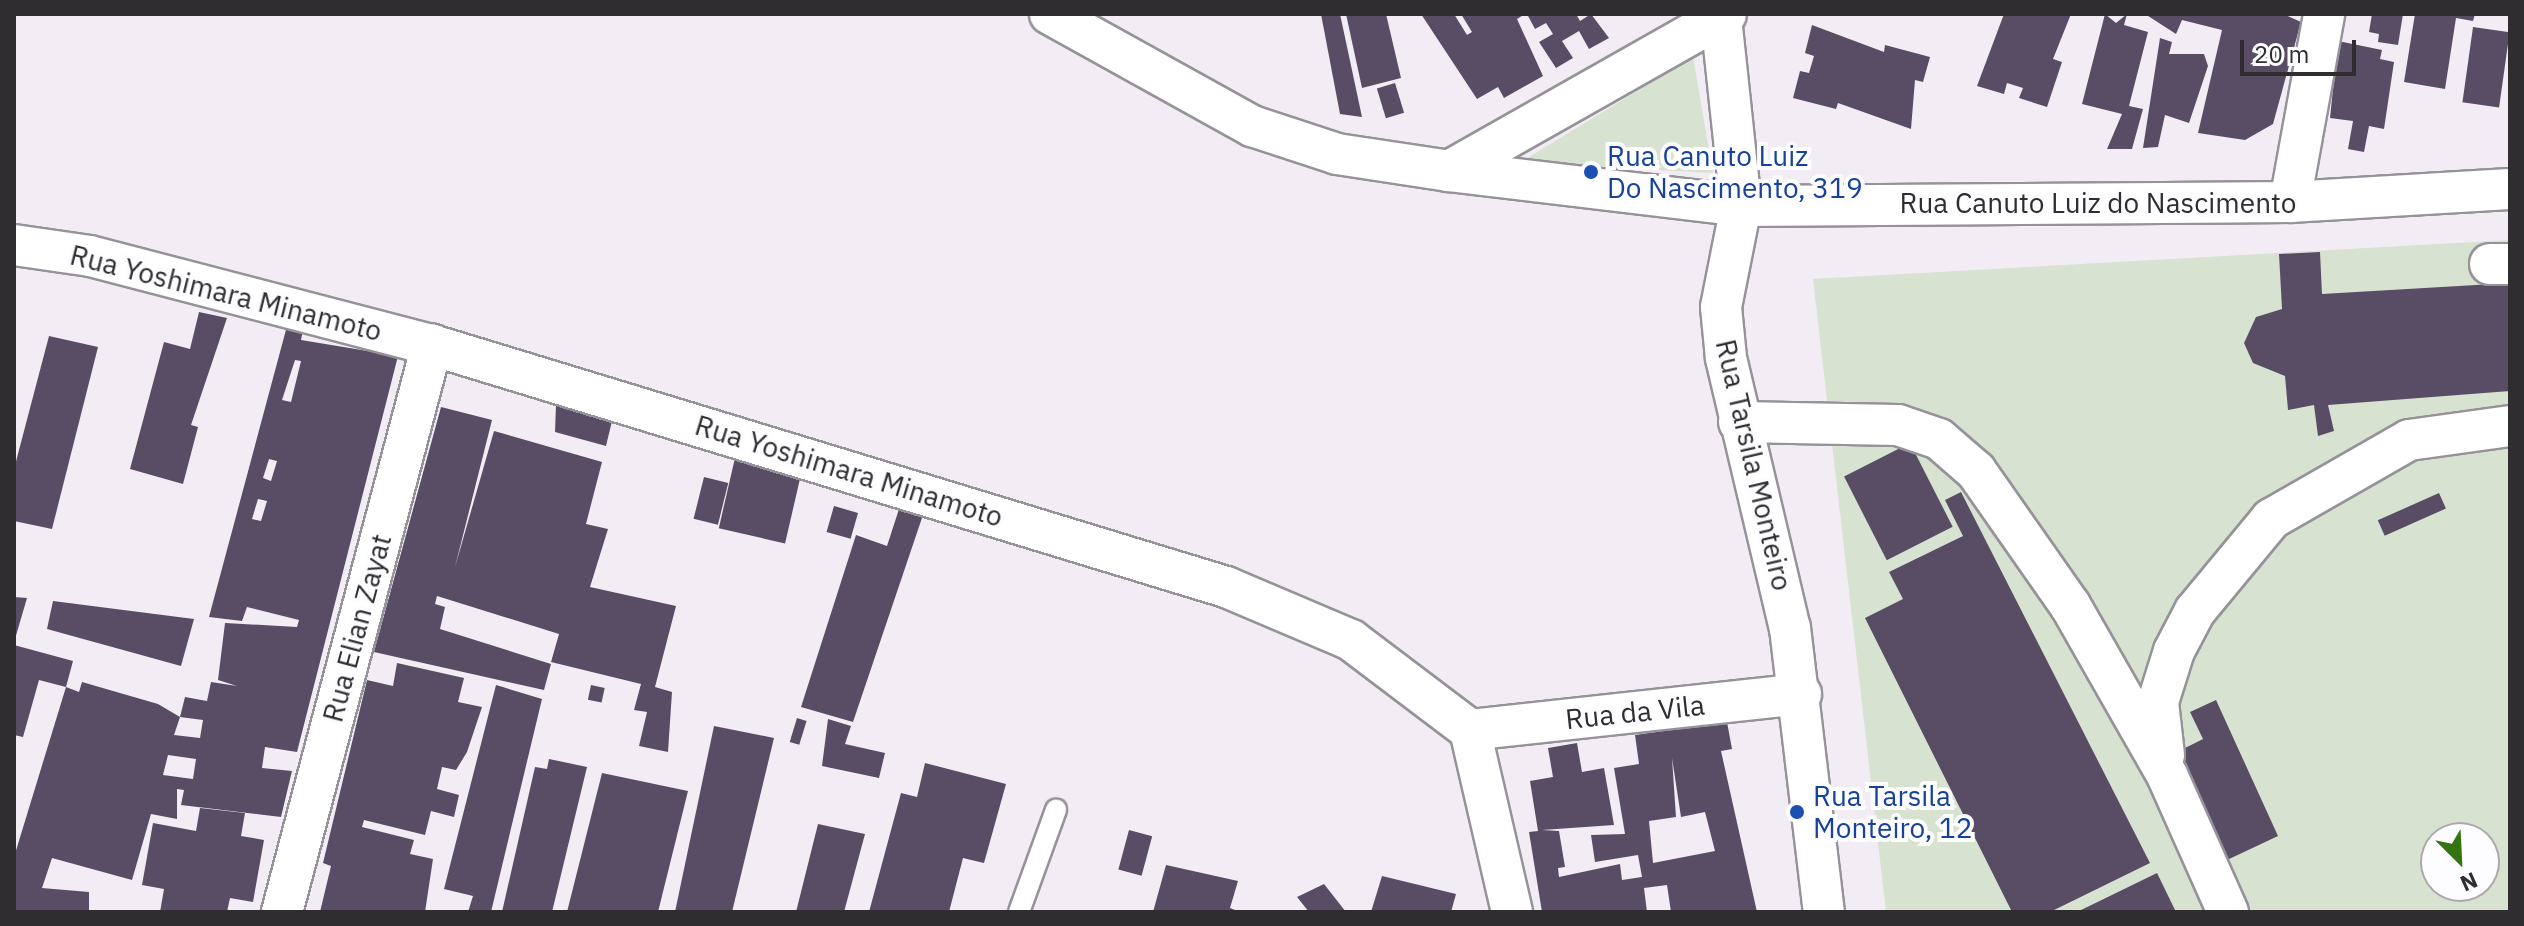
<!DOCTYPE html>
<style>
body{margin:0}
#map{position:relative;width:2524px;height:926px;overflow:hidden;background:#f2edf4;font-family:"IBM Plex Sans",sans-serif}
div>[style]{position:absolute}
.green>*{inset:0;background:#d7e2d0}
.building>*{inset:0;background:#594d65;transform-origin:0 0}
.roads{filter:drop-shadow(2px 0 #969299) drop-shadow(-2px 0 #969299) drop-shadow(0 2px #969299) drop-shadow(0 -2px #969299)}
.lane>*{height:20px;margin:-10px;padding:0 10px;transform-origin:10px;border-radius:10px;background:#fff}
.street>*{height:40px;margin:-20px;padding:0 20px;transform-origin:20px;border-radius:20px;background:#fff}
.dots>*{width:22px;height:22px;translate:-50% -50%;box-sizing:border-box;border:4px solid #fdfcff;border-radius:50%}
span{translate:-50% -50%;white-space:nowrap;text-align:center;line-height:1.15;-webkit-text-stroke:8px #fdfcff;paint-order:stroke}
.transit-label{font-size:28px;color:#164399}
.left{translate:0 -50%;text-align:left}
.street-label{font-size:28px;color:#2f2d30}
.frame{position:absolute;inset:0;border:16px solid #2f2d30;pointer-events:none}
.north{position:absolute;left:2420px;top:822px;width:80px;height:80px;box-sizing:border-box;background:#fdfcff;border:2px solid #aba9ac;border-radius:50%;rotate:156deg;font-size:22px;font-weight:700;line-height:32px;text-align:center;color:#2f2d30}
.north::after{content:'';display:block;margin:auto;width:28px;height:36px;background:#337411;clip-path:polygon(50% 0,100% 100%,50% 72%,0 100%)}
.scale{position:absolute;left:2240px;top:40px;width:116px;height:36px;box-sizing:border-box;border:4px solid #2f2d30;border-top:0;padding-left:10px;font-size:24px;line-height:28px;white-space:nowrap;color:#2f2d30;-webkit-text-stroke:6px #fdfcff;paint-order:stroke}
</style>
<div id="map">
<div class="green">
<i style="clip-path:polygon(1693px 57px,1713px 173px,1519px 163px)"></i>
<i style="clip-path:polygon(evenodd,2510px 240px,2510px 912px,1886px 912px,1813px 279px,2510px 240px,2436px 838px,2484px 838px,2484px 886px,2436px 886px,2436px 838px)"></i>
</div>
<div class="building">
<i style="clip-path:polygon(1321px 14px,1340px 14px,1362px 117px,1340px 114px)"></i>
<i style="clip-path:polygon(1346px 14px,1386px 14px,1401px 78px,1362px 88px)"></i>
<i style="clip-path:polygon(1421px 14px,1454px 14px,1467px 35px,1472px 32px,1461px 14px,1525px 14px,1517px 19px,1543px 76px,1504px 98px,1498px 87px,1477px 99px)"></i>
<i style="clip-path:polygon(1527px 14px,1576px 14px,1580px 21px,1591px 14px,1609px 38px,1589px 49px,1579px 31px,1562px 41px,1573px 58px,1556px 68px,1539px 42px,1553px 34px,1546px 23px,1535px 29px)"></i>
<i style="clip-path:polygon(2004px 14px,2071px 14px,2053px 59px,2062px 62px,2047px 107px,2019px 98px,2023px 88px,2007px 83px,2004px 94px,1977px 86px)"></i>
<i style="clip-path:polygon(2105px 14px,2116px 23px,2127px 14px,2124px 25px,2148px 32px,2129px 106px,2143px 109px,2132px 149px,2107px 149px,2122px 114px,2082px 104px)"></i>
<i style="clip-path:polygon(2145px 14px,2283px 14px,2301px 22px,2273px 124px,2245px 140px,2198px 133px,2222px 30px,2182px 20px,2176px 34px)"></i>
<i style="clip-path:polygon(2372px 14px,2403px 14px,2398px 45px,2378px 42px,2379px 34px,2369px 32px)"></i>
<i style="clip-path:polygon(2415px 14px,2475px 14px,2473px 21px,2456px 18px,2445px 89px,2404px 82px)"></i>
<i style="clip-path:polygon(1812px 25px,1884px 52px,1885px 45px,1930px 57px,1923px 82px,1915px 80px,1911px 129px,1838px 103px,1836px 109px,1793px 98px,1800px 71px,1809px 73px,1814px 56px,1805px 53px)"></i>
<i style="left:2473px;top:27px;width:37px;height:76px;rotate:8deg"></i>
<i style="clip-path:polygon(2160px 38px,2172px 42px,2169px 54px,2204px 54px,2208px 66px,2189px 123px,2165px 115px,2158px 147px,2143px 148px)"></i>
<i style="clip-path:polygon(2338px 41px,2382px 50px,2380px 59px,2394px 62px,2384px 129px,2369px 126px,2364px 152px,2348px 149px,2353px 121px,2330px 118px)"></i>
<i style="left:1395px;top:83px;width:31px;height:19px;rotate:73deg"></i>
<i style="clip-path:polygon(2320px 252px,2322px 294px,2510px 283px,2510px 391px,2328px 405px,2334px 431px,2318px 436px,2314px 405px,2288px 410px,2285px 376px,2253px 363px,2244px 343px,2256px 317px,2282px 309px,2279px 254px)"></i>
<i style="clip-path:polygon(199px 312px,227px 318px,191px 425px,198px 427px,183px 484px,130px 469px,164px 342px,190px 349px)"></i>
<i style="clip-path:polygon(evenodd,287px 326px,303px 330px,301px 340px,398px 356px,297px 752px,265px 747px,262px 768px,292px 771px,281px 817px,181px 805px,184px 790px,177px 789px,177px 819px,151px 814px,132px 880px,52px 858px,42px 888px,89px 892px,89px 912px,14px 912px,14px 857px,66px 687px,79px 692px,82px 682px,158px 704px,180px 717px,174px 735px,200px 738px,203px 720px,180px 717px,185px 697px,207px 701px,211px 682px,237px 686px,218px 680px,225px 623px,297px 627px,299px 620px,247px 607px,242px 621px,209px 617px,287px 326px,295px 360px,301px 361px,291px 402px,282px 400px,295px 360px,287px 326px,269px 459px,277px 461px,271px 481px,263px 478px,269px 459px,287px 326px,258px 499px,267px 501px,261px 521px,252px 519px,258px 499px,287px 326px,168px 755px,196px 759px,193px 779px,163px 775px,168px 755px)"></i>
<i style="clip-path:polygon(49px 336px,98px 347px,52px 529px,14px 521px,14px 469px)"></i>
<i style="clip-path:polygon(556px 405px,612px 421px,606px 446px,555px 432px)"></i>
<i style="clip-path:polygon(441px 407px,492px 420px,455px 567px,494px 431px,602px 462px,586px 524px,608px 529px,590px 587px,676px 606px,655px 687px,672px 692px,668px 752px,639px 746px,647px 712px,634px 710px,641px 684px,551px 662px,559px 634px,437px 596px,435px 604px,445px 607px,440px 629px,551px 664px,544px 690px,374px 652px)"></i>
<i style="left:1910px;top:443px;width:94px;height:74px;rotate:63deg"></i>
<i style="left:735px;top:458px;width:68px;height:72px;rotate:13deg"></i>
<i style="left:704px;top:477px;width:25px;height:43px;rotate:14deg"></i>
<i style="clip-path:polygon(1961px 492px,2150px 863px,2050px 912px,2012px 912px,1865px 618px,1903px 599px,1889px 572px,1963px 536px,1945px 500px)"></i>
<i style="left:2439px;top:493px;width:17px;height:67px;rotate:66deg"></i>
<i style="clip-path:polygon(901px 503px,925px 509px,853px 722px,801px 707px,856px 535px,887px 546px)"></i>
<i style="left:834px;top:506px;width:25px;height:27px;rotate:16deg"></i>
<i style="clip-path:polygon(14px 597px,27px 598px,15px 639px,14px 639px)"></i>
<i style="clip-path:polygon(53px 601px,194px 619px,181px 666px,47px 629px)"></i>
<i style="clip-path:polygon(14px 645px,73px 661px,66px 687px,39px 680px,23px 737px,14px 735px)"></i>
<i style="clip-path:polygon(397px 663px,464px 678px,458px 702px,482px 707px,467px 752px,456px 770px,442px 767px,437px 789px,459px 795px,454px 817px,431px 811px,425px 835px,364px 820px,362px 827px,414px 840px,410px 854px,433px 859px,425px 912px,320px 912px,331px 866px,323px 863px,367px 680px,393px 686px)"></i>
<i style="clip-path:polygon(496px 685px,542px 699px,491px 912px,468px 912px,473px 896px,444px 889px)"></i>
<i style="left:591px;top:685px;width:14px;height:15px;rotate:12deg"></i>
<i style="clip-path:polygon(2216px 700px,2278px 836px,2227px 860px,2177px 752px,2203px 739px,2190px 712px)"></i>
<i style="left:797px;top:718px;width:10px;height:25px;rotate:17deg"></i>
<i style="clip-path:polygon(828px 719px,851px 726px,845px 744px,885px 753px,879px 778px,822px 766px)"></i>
<i style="clip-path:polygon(evenodd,1727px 722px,1732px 749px,1721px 751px,1757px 912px,1671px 912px,1667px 885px,1644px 888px,1647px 912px,1542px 912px,1529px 832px,1538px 831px,1530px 781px,1553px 777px,1548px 748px,1577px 743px,1582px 772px,1604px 768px,1614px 825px,1542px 830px,1559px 831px,1565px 867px,1558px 868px,1559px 877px,1620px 864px,1622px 880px,1642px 877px,1638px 855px,1595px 862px,1591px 835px,1625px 834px,1614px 768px,1639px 764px,1635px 735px,1727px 722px,1672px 758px,1681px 817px,1705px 812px,1715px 851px,1653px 863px,1649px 821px,1676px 817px,1672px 758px)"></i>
<i style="clip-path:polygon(714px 726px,774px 738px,732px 912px,675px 912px)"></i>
<i style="clip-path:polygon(549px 759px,587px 767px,552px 912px,502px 912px,535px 767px,547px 769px)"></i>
<i style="clip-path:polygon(925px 763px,1006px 784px,984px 863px,963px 858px,949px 912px,869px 912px,901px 793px,917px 797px)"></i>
<i style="clip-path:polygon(602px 773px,688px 791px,658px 912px,567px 912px)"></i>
<i style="clip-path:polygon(200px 808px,245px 813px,241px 836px,264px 840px,253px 902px,230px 898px,227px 912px,160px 912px,164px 889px,142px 885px,153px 823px,196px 831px)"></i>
<i style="clip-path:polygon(818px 824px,865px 834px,844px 912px,796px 912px)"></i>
<i style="left:1129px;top:830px;width:24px;height:41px;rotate:15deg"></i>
<i style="clip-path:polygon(1166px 865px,1238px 881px,1230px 908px,1240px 912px,1153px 912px)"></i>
<i style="clip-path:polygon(2157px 873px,2176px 912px,2077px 912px)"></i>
<i style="clip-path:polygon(1382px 876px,1456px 894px,1451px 912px,1371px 912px)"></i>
<i style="clip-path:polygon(1324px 884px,1346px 912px,1309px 912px,1297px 897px)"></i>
</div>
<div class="roads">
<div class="lane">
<i style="left:1019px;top:912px;width:109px;rotate:-70.1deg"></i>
</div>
<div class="street">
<i style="left:1050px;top:14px;width:231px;rotate:29deg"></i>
<i style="left:1252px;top:126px;width:89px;rotate:18.2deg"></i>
<i style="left:1337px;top:154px;width:113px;rotate:8.6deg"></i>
<i style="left:1449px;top:171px;width:294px;rotate:6.8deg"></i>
<i style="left:1741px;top:206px;width:549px;rotate:-0.42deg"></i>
<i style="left:2290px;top:202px;width:220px;rotate:-3.4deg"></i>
<i style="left:1721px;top:18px;width:189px;rotate:83.9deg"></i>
<i style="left:1741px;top:206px;width:103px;rotate:101.2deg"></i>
<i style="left:1721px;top:307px;width:51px;rotate:84.4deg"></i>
<i style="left:1726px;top:358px;width:277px;rotate:76.7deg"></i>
<i style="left:1790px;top:628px;width:286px;rotate:83.2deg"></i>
<i style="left:1449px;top:171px;width:318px;rotate:-29.5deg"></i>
<i style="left:2290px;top:202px;width:191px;rotate:-79.7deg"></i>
<i style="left:14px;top:245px;width:77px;rotate:8.2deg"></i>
<i style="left:90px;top:256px;width:353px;rotate:14.6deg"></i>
<i style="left:432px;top:345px;width:830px;rotate:16.95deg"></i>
<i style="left:1226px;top:587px;width:136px;rotate:23deg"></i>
<i style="left:1351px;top:640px;width:149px;rotate:37.1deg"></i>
<i style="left:1470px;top:730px;width:187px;rotate:77deg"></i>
<i style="left:2490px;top:264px;width:20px"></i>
<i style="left:1739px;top:422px;width:159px;rotate:1.1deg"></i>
<i style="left:1898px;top:425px;width:43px;rotate:18.9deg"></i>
<i style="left:1939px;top:439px;width:49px;rotate:40.9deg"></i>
<i style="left:1976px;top:471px;width:164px;rotate:55deg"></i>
<i style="left:2070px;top:605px;width:196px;rotate:60.3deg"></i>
<i style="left:2167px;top:775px;width:150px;rotate:66deg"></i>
<i style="left:1470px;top:730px;width:333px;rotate:-6.2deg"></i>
<i style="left:2164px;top:755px;width:53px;rotate:-96.5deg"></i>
<i style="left:2158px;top:702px;width:53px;rotate:-72.6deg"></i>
<i style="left:2174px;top:651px;width:45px;rotate:-62.3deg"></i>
<i style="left:2195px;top:611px;width:119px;rotate:-50.4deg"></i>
<i style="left:2271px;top:519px;width:159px;rotate:-29.8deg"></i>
<i style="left:2409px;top:440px;width:102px;rotate:-7.9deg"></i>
<i style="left:282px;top:912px;width:587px;rotate:-75.18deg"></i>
</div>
</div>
<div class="dots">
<i style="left:1591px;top:172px;background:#1a4fb4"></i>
<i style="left:1797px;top:812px;background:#1a4fb4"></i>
</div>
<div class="transit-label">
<span class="left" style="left:1607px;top:172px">Rua Canuto Luiz<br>Do Nascimento, 319</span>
<span class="left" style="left:1813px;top:812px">Rua Tarsila<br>Monteiro, 12</span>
</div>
<div class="street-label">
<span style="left:2098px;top:203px">Rua Canuto Luiz do Nascimento</span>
<span style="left:226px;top:293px;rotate:14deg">Rua Yoshimara Minamoto</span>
<span style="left:1754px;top:465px;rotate:77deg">Rua Tarsila Monteiro</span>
<span style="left:849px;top:471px;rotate:17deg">Rua Yoshimara Minamoto</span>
<span style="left:357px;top:628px;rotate:-75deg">Rua Elian Zayat</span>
<span style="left:1635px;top:712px;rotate:-6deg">Rua da Vila</span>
</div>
<div class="frame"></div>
<div class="north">N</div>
<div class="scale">20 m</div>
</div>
